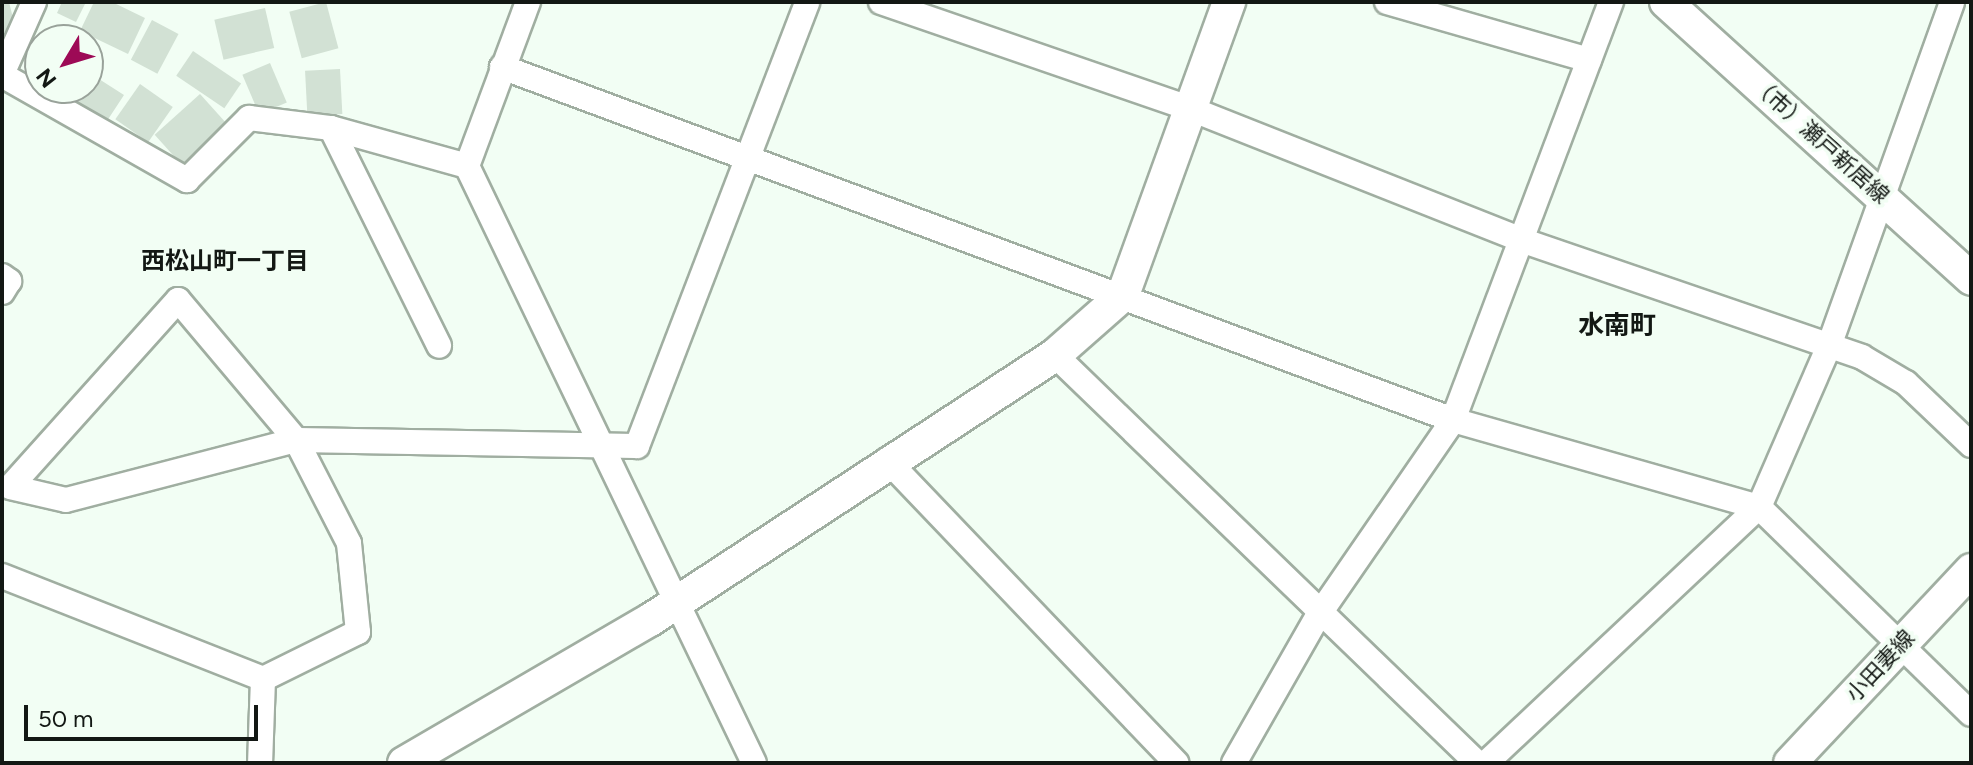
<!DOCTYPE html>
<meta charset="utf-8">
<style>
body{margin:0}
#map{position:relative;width:1973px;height:765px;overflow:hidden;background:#f2fef4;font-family:Figtree,"Noto Sans JP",sans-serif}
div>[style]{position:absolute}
.building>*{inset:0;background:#d2e1d4;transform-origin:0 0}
.roads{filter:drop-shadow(2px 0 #a0aea1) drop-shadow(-2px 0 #a0aea1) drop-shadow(0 2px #a0aea1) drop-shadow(0 -2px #a0aea1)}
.minor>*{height:24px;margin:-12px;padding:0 12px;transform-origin:12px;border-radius:12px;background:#fff}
.tertiary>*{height:32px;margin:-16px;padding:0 16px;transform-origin:16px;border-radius:16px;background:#fff}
span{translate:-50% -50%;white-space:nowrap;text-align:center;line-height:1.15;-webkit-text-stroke:7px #f2fef4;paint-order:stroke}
.street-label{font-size:22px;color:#131814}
.neighbourhood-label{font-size:24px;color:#131814;font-weight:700}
.quarter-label{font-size:26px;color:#131814;font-weight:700}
.frame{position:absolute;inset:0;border:4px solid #131814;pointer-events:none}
.north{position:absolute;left:24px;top:24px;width:80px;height:80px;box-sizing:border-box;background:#f2fef4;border:2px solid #99a29a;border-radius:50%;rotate:232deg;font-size:22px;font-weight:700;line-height:32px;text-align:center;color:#131814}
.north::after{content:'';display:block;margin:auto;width:28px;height:36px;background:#9d0a56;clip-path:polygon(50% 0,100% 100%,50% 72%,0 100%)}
.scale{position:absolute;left:24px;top:705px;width:234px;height:36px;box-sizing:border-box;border:4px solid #131814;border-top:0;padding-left:10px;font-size:24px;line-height:28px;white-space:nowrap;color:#131814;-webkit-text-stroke:6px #f2fef4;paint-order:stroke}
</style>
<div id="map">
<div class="building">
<i style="clip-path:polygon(2px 2px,9px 2px,16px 30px,2px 33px)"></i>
<i style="clip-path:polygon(62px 2px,86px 2px,76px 22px,57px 13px)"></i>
<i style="clip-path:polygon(94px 2px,112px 2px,145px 18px,128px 54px,80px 31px)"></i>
<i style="left:326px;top:2px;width:48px;height:38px;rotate:75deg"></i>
<i style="left:265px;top:8px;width:41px;height:52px;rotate:77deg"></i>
<i style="left:152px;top:20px;width:30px;height:45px;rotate:28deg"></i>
<i style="clip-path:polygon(40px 51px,40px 87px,25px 79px)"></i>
<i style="left:193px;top:51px;width:58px;height:30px;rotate:34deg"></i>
<i style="left:270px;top:63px;width:43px;height:30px;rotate:67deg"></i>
<i style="left:340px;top:69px;width:45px;height:35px;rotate:87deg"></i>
<i style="clip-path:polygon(88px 72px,124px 95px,105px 124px,69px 99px,76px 88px,88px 88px)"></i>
<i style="left:140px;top:84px;width:40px;height:43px;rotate:35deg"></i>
<i style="left:200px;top:94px;width:40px;height:61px;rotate:48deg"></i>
</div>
<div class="roads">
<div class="minor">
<i style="left:528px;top:2px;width:175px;rotate:110.4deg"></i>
<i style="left:467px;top:166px;width:662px;rotate:64.32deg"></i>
<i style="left:881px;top:2px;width:323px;rotate:19deg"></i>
<i style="left:1186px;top:107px;width:364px;rotate:21.6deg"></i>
<i style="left:1524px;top:241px;width:357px;rotate:18.9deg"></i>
<i style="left:1862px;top:357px;width:51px;rotate:30.6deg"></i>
<i style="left:1906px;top:383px;width:90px;rotate:43.6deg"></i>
<i style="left:1387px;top:2px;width:210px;rotate:16deg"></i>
<i style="left:502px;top:67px;width:1014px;rotate:20.36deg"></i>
<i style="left:1453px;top:420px;width:318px;rotate:15.9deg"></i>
<i style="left:1759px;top:507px;width:296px;rotate:44.3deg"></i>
<i style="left:2px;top:74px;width:79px;rotate:-66deg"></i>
<i style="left:2px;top:75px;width:213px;rotate:29.6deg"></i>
<i style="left:187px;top:180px;width:88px;rotate:-45deg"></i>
<i style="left:249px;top:118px;width:83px;rotate:7deg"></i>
<i style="left:331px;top:128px;width:141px;rotate:15.6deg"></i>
<i style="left:331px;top:128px;width:243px;rotate:63.6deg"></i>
<i style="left:2px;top:276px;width:9px;rotate:36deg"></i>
<i style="left:9px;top:281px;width:13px;rotate:122deg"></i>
<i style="left:1055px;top:355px;width:587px;rotate:44.03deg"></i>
<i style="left:887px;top:460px;width:419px;rotate:46.3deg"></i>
<i style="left:2px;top:576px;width:281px;rotate:21.5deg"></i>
<i style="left:263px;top:679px;width:84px;rotate:92deg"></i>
<i style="left:263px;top:679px;width:106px;rotate:-26.3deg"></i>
<i style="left:358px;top:632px;width:89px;rotate:-95.8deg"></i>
<i style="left:349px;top:543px;width:116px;rotate:-117.2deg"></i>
<i style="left:296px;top:440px;width:183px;rotate:-130.1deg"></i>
<i style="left:178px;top:300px;width:251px;rotate:131.9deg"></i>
<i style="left:10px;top:487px;width:57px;rotate:13.1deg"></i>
<i style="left:66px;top:500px;width:238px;rotate:-14.6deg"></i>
<i style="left:296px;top:440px;width:341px;rotate:1deg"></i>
<i style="left:637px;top:446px;width:475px;rotate:-69deg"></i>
<i style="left:1234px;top:763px;width:169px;rotate:-60.3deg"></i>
<i style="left:1318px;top:616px;width:238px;rotate:-55.4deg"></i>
<i style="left:1453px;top:420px;width:447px;rotate:-69.3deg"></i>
<i style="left:1486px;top:763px;width:374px;rotate:-43.2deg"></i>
<i style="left:1759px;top:507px;width:176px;rotate:-66.5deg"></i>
<i style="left:1829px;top:346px;width:365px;rotate:-70.3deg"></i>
</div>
<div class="tertiary">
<i style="left:1666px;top:2px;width:412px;rotate:42.2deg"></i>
<i style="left:404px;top:763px;width:285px;rotate:-30.2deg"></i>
<i style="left:650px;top:620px;width:484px;rotate:-33.2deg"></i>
<i style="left:1055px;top:355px;width:91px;rotate:-41.4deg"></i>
<i style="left:1123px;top:295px;width:312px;rotate:-70.1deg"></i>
<i style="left:1790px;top:763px;width:265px;rotate:-46.8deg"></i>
</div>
</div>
<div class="street-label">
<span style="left:1820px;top:140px;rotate:42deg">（市）瀬戸新居線</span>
<span style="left:1880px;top:666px;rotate:-47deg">小田妻線</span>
</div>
<div class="neighbourhood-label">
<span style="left:225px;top:261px">西松山町一丁目</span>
</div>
<div class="quarter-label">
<span style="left:1617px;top:326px">水南町</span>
</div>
<div class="frame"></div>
<div class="north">N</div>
<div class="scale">50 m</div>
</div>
